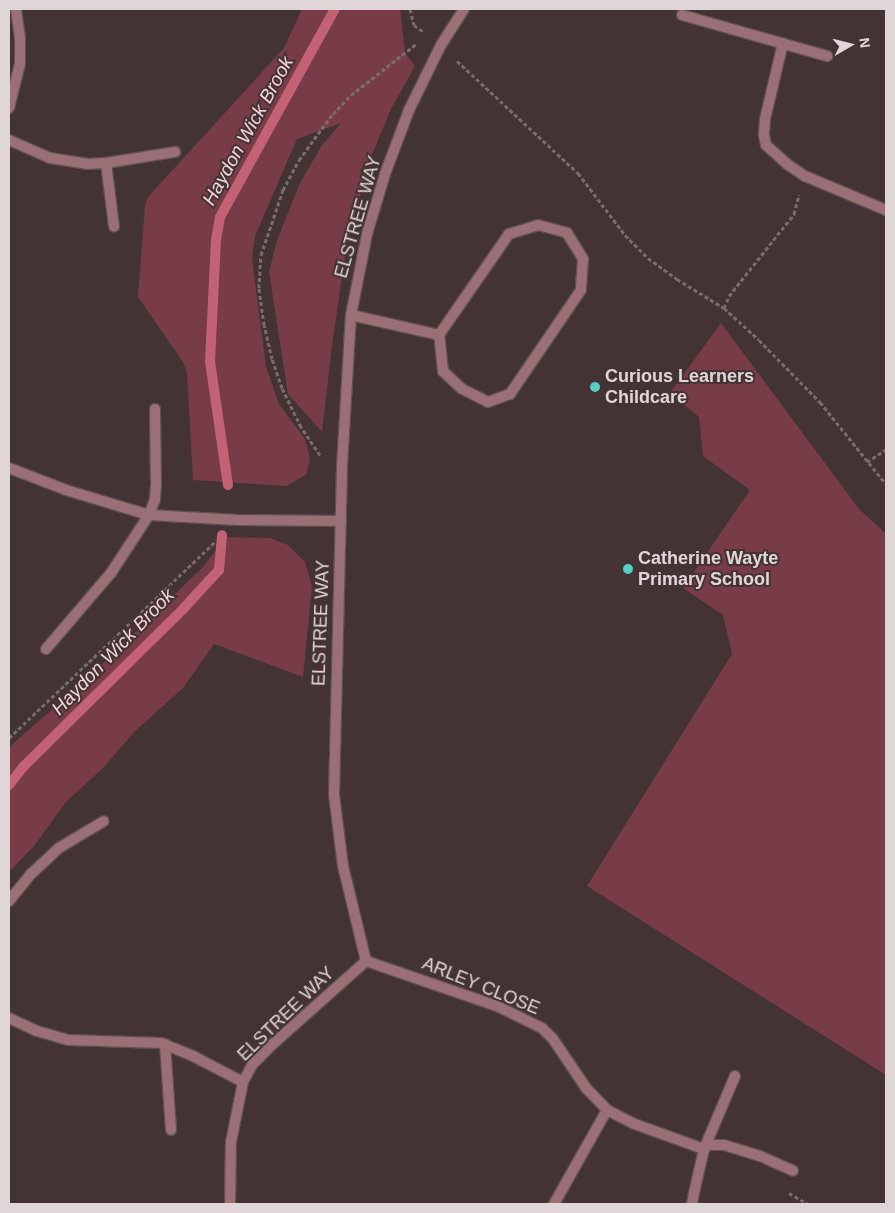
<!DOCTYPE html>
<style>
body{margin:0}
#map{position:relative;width:895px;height:1213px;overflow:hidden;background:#443335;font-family:Arial,sans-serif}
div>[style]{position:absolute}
.green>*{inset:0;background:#773c47}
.stream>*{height:10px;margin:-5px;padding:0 5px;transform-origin:5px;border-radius:5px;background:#c36275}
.path>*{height:3px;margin-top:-1.5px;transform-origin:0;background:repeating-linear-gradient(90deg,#7a6b6d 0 4px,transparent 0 6.5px)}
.roads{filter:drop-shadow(1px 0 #605052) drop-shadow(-1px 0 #605052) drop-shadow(0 1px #605052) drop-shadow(0 -1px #605052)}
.service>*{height:10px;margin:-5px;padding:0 5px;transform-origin:5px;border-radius:5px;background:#9a6f75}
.minor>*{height:10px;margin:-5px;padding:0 5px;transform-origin:5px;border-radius:5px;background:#9a6f75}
.dots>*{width:14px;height:14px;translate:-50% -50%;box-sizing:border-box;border:2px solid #443335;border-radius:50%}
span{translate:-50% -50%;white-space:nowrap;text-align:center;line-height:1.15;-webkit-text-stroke:4px #443335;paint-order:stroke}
.street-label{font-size:18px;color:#e1d6d7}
.poi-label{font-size:18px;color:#e1d6d7;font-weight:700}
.left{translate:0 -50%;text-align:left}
.water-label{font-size:19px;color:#f2d6d9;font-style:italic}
.frame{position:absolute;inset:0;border:10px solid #e1d6d7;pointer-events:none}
.north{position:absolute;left:825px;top:20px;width:50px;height:50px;-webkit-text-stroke:4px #443335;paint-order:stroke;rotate:82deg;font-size:14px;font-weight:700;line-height:20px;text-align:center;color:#e1d6d7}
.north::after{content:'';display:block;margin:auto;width:18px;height:22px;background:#e1d6d7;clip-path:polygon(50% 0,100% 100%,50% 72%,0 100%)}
</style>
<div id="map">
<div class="green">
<i style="clip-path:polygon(302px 9px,400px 9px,405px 53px,415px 66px,391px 109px,368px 164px,346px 250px,332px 345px,322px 432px,288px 394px,269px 272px,277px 240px,300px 183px,322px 145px,341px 123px,297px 139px,255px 236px,252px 259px,266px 367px,279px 404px,305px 439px,310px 459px,306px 475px,286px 486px,193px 480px,187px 373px,183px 362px,138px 297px,145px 205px,148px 197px,284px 48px)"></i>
<i style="clip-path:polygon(721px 323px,859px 509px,886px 534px,886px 1075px,587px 886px,732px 654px,723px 615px,683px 588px,750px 490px,703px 456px,699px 417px,670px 393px)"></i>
<i style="clip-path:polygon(226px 537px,270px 538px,288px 545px,305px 562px,312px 586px,303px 677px,214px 644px,183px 688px,135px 731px,105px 766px,66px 802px,34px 846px,9px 872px,9px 747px,86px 680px,202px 568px)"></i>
</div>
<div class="stream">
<i style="left:228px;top:485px;width:124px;rotate:-98.3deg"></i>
<i style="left:210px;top:362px;width:122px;rotate:-87.2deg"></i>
<i style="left:216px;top:240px;width:23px;rotate:-80deg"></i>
<i style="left:220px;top:217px;width:238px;rotate:-61.1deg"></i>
<i style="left:9px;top:785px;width:24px;rotate:-52deg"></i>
<i style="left:24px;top:766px;width:225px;rotate:-44.6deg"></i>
<i style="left:184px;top:608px;width:52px;rotate:-47.4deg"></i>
<i style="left:219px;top:570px;width:35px;rotate:-85deg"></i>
</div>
<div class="path">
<i style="left:410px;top:9px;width:16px;rotate:76deg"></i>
<i style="left:414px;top:25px;width:12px;rotate:35deg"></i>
<i style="left:457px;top:61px;width:165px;rotate:42.8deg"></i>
<i style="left:578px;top:173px;width:78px;rotate:52.8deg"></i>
<i style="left:625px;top:235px;width:33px;rotate:45deg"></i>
<i style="left:648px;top:258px;width:36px;rotate:36deg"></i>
<i style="left:677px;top:279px;width:55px;rotate:31.7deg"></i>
<i style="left:724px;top:308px;width:47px;rotate:42.4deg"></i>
<i style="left:759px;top:340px;width:87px;rotate:45.5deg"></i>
<i style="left:820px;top:402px;width:105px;rotate:51.2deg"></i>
<i style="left:724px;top:308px;width:13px;rotate:-67deg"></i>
<i style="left:729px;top:296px;width:105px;rotate:-51.6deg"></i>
<i style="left:794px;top:214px;width:20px;rotate:-75deg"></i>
<i style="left:320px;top:455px;width:34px;rotate:-124deg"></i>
<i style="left:301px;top:427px;width:43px;rotate:-116deg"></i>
<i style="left:282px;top:388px;width:31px;rotate:-109deg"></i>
<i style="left:272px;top:359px;width:35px;rotate:-103deg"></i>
<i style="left:264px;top:325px;width:37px;rotate:-98deg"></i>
<i style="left:259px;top:288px;width:33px;rotate:-87deg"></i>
<i style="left:261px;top:255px;width:69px;rotate:-71.3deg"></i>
<i style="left:283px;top:190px;width:34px;rotate:-62deg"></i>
<i style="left:299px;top:160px;width:26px;rotate:-54deg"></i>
<i style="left:314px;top:139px;width:31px;rotate:-53deg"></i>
<i style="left:333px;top:114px;width:26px;rotate:-47deg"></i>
<i style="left:351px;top:95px;width:83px;rotate:-38.1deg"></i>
<i style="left:867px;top:462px;width:23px;rotate:-34deg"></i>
<i style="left:9px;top:738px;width:286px;rotate:-43.6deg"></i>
<i style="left:789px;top:1193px;width:22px;rotate:30deg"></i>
</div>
<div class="roads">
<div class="service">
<i style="left:682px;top:15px;width:151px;rotate:15.8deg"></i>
<i style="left:351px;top:315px;width:90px;rotate:12.8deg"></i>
<i style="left:439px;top:335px;width:123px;rotate:-55.3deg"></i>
<i style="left:509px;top:234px;width:30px;rotate:-17deg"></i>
<i style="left:538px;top:225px;width:30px;rotate:15deg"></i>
<i style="left:567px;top:233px;width:31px;rotate:58deg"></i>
<i style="left:583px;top:259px;width:31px;rotate:94deg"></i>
<i style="left:581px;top:290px;width:126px;rotate:124.3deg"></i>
<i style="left:510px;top:394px;width:23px;rotate:160deg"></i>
<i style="left:488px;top:402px;width:29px;rotate:-153deg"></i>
<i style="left:462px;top:389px;width:26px;rotate:-137deg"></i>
<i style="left:443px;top:371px;width:36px;rotate:-96deg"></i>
<i style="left:149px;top:515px;width:17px;rotate:-69deg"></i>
<i style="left:155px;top:499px;width:16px;rotate:-86deg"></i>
<i style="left:156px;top:483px;width:74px;rotate:-90.8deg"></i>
<i style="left:9px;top:901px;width:35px;rotate:-51deg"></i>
<i style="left:31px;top:874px;width:38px;rotate:-43deg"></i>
<i style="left:59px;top:848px;width:52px;rotate:-31deg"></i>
<i style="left:165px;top:1044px;width:86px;rotate:86deg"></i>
<i style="left:735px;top:1076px;width:79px;rotate:113deg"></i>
<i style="left:704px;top:1149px;width:6px;rotate:-45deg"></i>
<i style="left:708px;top:1145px;width:16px"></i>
<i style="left:724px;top:1145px;width:38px;rotate:17deg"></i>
<i style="left:760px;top:1156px;width:36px;rotate:24deg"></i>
<i style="left:554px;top:1204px;width:108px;rotate:-60.6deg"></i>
<i style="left:692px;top:1204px;width:11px;rotate:-80deg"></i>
</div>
<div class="minor">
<i style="left:783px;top:43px;width:78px;rotate:103.3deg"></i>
<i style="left:765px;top:119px;width:16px;rotate:94deg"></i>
<i style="left:764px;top:135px;width:10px;rotate:79deg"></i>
<i style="left:766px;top:145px;width:28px;rotate:42deg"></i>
<i style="left:787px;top:164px;width:22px;rotate:34deg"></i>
<i style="left:805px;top:176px;width:88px;rotate:22.8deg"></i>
<i style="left:9px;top:108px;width:45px;rotate:-76deg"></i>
<i style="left:20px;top:64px;width:26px;rotate:-90deg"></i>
<i style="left:20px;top:38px;width:29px;rotate:-98deg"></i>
<i style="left:9px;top:140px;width:45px;rotate:23.7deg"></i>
<i style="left:50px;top:158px;width:37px;rotate:9deg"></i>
<i style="left:87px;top:164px;width:19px;rotate:-3deg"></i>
<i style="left:106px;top:163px;width:64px;rotate:82.8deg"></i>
<i style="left:106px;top:163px;width:70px;rotate:-9.1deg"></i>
<i style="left:9px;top:468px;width:61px;rotate:21.1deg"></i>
<i style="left:66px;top:490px;width:87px;rotate:16.8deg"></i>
<i style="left:149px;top:515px;width:89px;rotate:3.2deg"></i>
<i style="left:238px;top:520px;width:103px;rotate:0.6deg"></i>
<i style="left:46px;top:649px;width:100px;rotate:-49.5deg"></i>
<i style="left:111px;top:573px;width:69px;rotate:-56.8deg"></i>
<i style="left:366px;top:961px;width:139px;rotate:19deg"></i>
<i style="left:497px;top:1006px;width:50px;rotate:26.1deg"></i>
<i style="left:542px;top:1028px;width:16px;rotate:45deg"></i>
<i style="left:553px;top:1039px;width:59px;rotate:56deg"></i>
<i style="left:586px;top:1088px;width:30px;rotate:46deg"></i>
<i style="left:607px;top:1110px;width:28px;rotate:27deg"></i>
<i style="left:632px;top:1123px;width:77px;rotate:19.9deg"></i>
<i style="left:704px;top:1149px;width:45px;rotate:102.8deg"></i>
<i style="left:9px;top:1018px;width:31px;rotate:25deg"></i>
<i style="left:37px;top:1031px;width:33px;rotate:16deg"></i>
<i style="left:69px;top:1040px;width:92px;rotate:1.9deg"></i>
<i style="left:161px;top:1043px;width:35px;rotate:22deg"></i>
<i style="left:193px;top:1056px;width:56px;rotate:27.5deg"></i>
<i style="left:230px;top:1204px;width:62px;rotate:-89.1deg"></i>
<i style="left:231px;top:1142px;width:61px;rotate:-78.7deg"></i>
<i style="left:243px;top:1082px;width:19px;rotate:-62deg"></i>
<i style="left:252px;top:1065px;width:31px;rotate:-45deg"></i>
<i style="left:274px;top:1043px;width:123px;rotate:-41.7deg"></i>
<i style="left:366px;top:961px;width:98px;rotate:-103.6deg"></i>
<i style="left:343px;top:866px;width:72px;rotate:-97.2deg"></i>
<i style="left:334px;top:795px;width:329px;rotate:-88.6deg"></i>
<i style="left:342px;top:466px;width:151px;rotate:-86.6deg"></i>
<i style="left:351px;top:315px;width:83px;rotate:-78.8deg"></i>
<i style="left:367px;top:234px;width:63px;rotate:-73.3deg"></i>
<i style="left:385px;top:174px;width:68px;rotate:-69.4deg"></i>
<i style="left:409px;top:110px;width:72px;rotate:-63.8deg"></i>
<i style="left:441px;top:45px;width:43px;rotate:-57.4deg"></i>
</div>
</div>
<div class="dots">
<i style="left:595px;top:387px;background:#55cec5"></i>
<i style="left:628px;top:569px;background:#55cec5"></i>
</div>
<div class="street-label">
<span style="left:358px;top:217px;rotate:-74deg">ELSTREE WAY</span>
<span style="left:321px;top:623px;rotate:-88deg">ELSTREE WAY</span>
<span style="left:481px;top:986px;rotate:22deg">ARLEY CLOSE</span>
<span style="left:286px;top:1014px;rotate:-44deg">ELSTREE WAY</span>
</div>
<div class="poi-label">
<span class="left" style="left:605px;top:387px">Curious Learners<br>Childcare</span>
<span class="left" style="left:638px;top:569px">Catherine Wayte<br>Primary School</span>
</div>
<div class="water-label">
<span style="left:248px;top:131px;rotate:-61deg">Haydon Wick Brook</span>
<span style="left:113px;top:652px;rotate:-46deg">Haydon Wick Brook</span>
</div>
<div class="frame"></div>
<div class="north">N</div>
</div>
